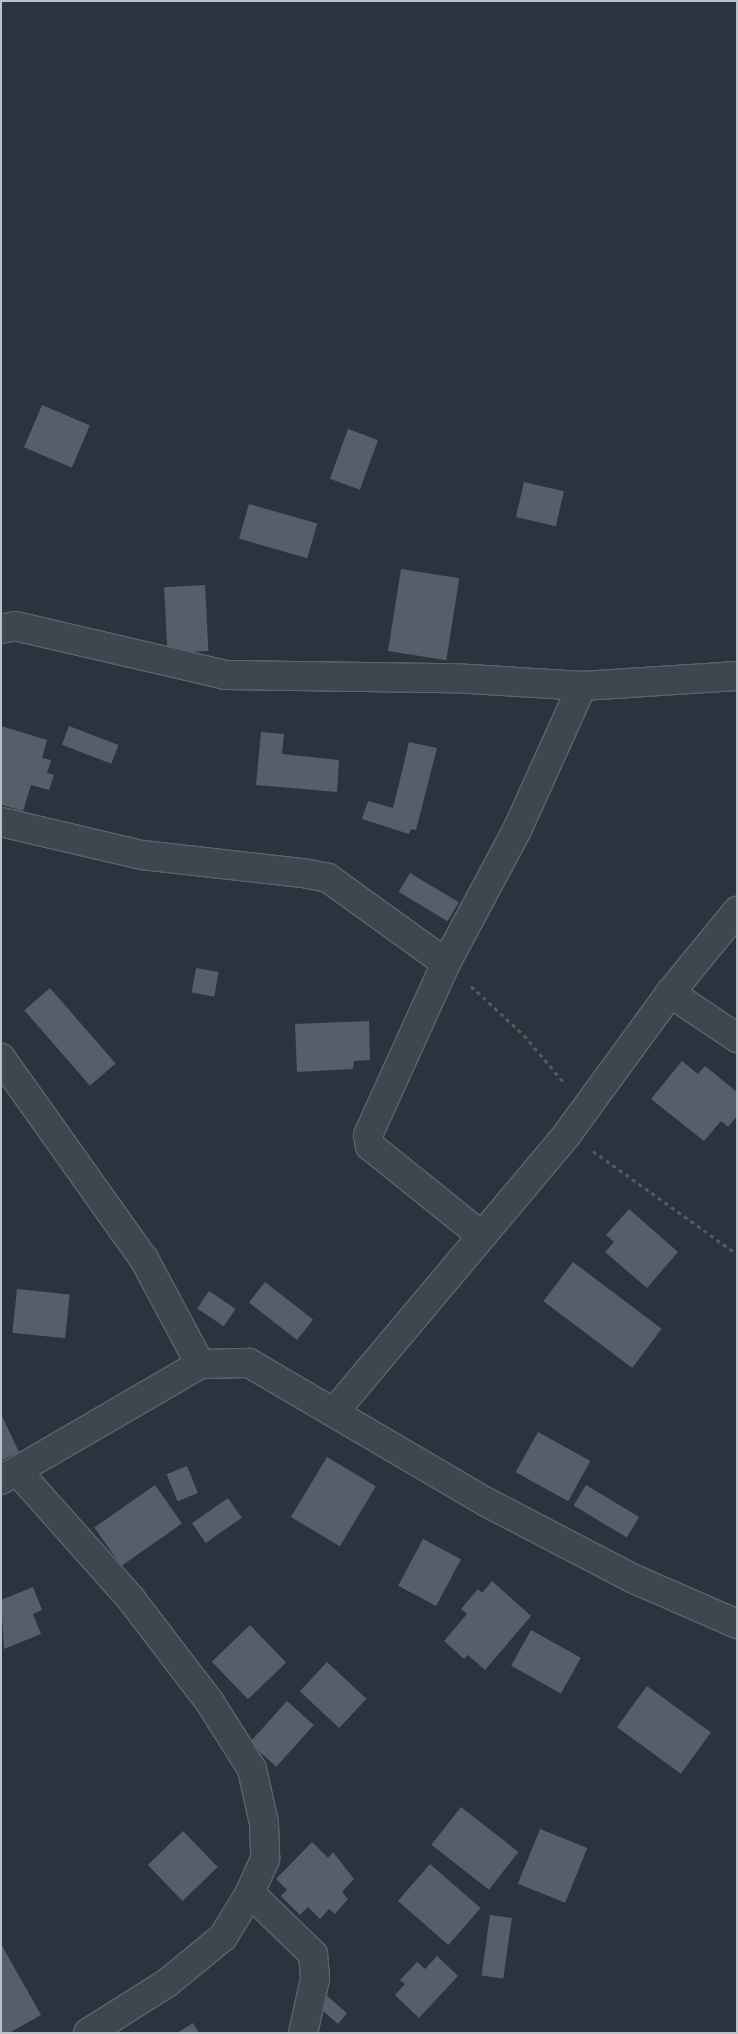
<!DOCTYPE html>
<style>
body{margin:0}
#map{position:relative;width:738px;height:2034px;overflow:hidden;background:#2a343f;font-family:Cabin,sans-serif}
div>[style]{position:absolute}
.building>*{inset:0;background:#545f69;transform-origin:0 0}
.path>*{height:3px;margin-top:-1.5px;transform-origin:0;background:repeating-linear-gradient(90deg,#4c5e5f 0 4px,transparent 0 8px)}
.roads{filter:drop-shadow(1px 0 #5b646d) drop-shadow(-1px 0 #5b646d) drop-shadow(0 1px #5b646d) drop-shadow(0 -1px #5b646d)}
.street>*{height:28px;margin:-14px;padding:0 14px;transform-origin:14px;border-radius:14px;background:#3e464f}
span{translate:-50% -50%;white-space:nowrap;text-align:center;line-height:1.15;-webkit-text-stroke:4.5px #222b35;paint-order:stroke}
.frame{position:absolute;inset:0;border:2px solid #bac1ca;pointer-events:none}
</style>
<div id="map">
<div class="building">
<i style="left:42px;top:405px;width:52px;height:46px;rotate:23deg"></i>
<i style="left:348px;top:429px;width:32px;height:53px;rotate:20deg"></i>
<i style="left:524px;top:482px;width:41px;height:36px;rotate:13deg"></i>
<i style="left:249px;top:504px;width:71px;height:36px;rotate:16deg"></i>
<i style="left:401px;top:569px;width:59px;height:83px;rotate:9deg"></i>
<i style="left:205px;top:585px;width:66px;height:41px;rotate:87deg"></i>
<i style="clip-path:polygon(1px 726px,47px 740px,42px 758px,51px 760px,47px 773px,54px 775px,49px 790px,31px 785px,23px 811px,1px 805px)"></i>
<i style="left:69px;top:726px;width:53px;height:20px;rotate:21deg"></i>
<i style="clip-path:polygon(261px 732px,284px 734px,282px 754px,339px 760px,337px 792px,256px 785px)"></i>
<i style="clip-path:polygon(409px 742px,437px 748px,416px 830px,411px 829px,409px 834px,362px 819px,368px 801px,393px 808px)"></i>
<i style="left:410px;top:873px;width:57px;height:22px;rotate:31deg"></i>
<i style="left:196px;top:968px;width:23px;height:25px;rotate:10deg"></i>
<i style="left:50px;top:988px;width:100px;height:34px;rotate:49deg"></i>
<i style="clip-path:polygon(369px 1021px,370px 1060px,354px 1061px,353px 1069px,297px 1072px,295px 1024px)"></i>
<i style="clip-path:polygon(682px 1061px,698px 1074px,705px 1066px,737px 1092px,737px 1116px,728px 1127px,721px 1121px,704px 1141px,651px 1099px)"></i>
<i style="clip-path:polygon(629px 1209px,678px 1252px,647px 1288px,605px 1252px,614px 1242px,606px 1235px)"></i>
<i style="left:573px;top:1262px;width:111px;height:49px;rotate:37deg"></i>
<i style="left:265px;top:1282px;width:61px;height:26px;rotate:38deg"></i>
<i style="left:17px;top:1289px;width:53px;height:44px;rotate:6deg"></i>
<i style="left:209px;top:1291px;width:32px;height:21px;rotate:34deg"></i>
<i style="clip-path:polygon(1px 1414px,19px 1452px,1px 1461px)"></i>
<i style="left:538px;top:1432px;width:60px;height:46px;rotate:29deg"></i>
<i style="left:327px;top:1457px;width:57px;height:70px;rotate:31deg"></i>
<i style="left:187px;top:1466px;width:29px;height:22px;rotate:68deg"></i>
<i style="left:155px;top:1485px;width:47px;height:74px;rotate:55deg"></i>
<i style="left:586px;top:1485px;width:62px;height:24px;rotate:31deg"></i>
<i style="left:228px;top:1498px;width:24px;height:44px;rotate:55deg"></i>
<i style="left:423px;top:1539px;width:43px;height:53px;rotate:28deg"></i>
<i style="clip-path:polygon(492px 1581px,531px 1616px,485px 1670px,468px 1655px,464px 1659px,444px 1641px,467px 1614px,461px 1609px,478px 1589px,482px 1593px)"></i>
<i style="clip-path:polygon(33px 1587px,42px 1610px,33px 1614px,41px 1634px,4px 1649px,1px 1600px)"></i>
<i style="left:250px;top:1625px;width:52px;height:53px;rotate:46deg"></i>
<i style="left:531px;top:1630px;width:57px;height:41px;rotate:29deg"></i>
<i style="left:327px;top:1662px;width:54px;height:40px;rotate:43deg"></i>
<i style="left:647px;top:1686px;width:79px;height:51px;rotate:36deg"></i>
<i style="left:287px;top:1701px;width:36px;height:56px;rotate:42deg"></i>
<i style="left:461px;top:1807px;width:73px;height:48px;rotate:38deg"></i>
<i style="left:540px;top:1829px;width:51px;height:59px;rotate:22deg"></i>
<i style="left:183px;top:1831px;width:50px;height:49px;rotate:46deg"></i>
<i style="clip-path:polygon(312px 1842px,328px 1858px,333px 1852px,354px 1879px,342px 1892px,348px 1899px,335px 1914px,329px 1909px,320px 1919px,308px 1907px,300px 1915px,281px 1896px,287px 1890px,276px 1879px)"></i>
<i style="left:430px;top:1864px;width:67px;height:49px;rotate:41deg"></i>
<i style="left:490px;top:1915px;width:22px;height:61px;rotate:8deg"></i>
<i style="clip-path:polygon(1px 1944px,41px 2015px,9px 2033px,1px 2033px)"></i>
<i style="clip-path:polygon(437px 1956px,458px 1976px,419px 2018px,395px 1995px,405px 1984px,400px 1980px,417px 1962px,425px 1969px)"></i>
<i style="left:326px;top:1995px;width:28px;height:14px;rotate:41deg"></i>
<i style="clip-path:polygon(193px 2023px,199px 2033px,177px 2033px)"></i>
</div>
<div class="path">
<i style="left:471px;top:986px;width:72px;rotate:42.8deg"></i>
<i style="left:524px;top:1035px;width:64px;rotate:50.1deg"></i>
<i style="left:593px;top:1151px;width:177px;rotate:35.6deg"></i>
</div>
<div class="roads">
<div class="street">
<i style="left:1px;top:629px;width:14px;rotate:-12deg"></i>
<i style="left:15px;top:626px;width:216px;rotate:13.1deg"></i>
<i style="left:225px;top:675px;width:228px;rotate:0.8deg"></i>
<i style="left:453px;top:678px;width:129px;rotate:3.5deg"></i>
<i style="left:582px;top:686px;width:155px;rotate:-3.7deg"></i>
<i style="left:1px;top:822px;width:145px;rotate:13.2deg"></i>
<i style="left:142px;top:855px;width:162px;rotate:6.4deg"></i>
<i style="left:303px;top:873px;width:25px;rotate:11deg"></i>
<i style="left:328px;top:878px;width:145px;rotate:35.8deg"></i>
<i style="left:670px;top:993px;width:81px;rotate:33.9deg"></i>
<i style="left:1px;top:1058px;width:247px;rotate:54.6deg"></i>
<i style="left:144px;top:1259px;width:119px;rotate:61.9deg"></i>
<i style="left:482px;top:1236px;width:144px;rotate:-141.2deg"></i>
<i style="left:370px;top:1146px;width:11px;rotate:-100deg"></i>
<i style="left:368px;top:1135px;width:189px;rotate:-65.6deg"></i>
<i style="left:446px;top:963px;width:151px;rotate:-61.9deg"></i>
<i style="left:517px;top:830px;width:158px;rotate:-65.7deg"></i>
<i style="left:335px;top:1411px;width:363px;rotate:-50deg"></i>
<i style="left:568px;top:1133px;width:173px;rotate:-53.9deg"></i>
<i style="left:670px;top:993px;width:106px;rotate:-50.7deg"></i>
<i style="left:18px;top:1472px;width:170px;rotate:48.3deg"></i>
<i style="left:131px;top:1599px;width:128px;rotate:52.6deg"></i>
<i style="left:209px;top:1701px;width:80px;rotate:57.7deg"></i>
<i style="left:252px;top:1769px;width:55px;rotate:77.5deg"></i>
<i style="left:264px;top:1823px;width:36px;rotate:88deg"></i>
<i style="left:265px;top:1859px;width:37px;rotate:114deg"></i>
<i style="left:250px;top:1893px;width:52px;rotate:121.5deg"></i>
<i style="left:223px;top:1937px;width:72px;rotate:140.6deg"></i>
<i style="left:167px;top:1983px;width:93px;rotate:147.7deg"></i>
<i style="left:1px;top:1480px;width:230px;rotate:-30.2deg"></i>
<i style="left:200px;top:1364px;width:49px;rotate:-1.2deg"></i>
<i style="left:249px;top:1363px;width:275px;rotate:30.4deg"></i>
<i style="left:486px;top:1502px;width:167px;rotate:27.5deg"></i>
<i style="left:634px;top:1579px;width:112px;rotate:23.6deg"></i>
<i style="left:250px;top:1893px;width:88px;rotate:44.1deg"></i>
<i style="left:313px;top:1954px;width:25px;rotate:85deg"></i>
<i style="left:315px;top:1979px;width:55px;rotate:102.5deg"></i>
</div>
</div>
<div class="frame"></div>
</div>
